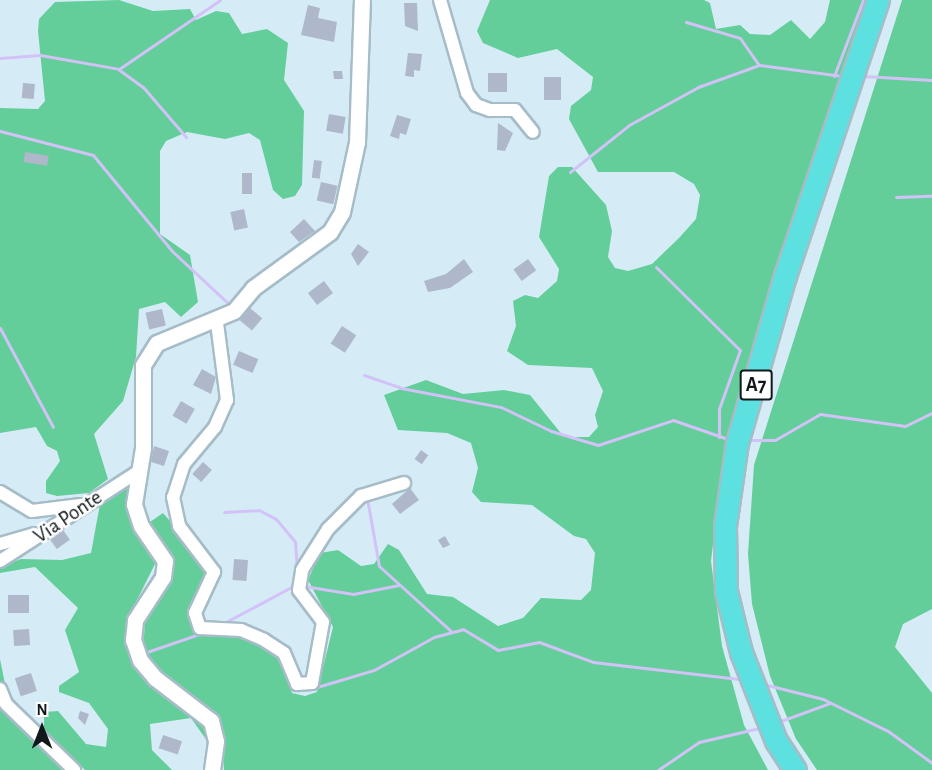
<!DOCTYPE html>
<style>
body{margin:0}
#map{position:relative;width:932px;height:770px;overflow:hidden;background:#d5ecf7;font-family:"Alegreya Sans",sans-serif}
div>[style]{position:absolute}
.forest>*{inset:0;background:#63ce9a}
.stream>*{height:3px;margin:-1.5px;padding:0 1.5px;transform-origin:1.5px;border-radius:1.5px;background:#d2c2f8}
.building>*{inset:0;background:#aeb8ca;transform-origin:0 0}
.roads{filter:drop-shadow(2px 0 #a6bcc7) drop-shadow(-2px 0 #a6bcc7) drop-shadow(0 2px #a6bcc7) drop-shadow(0 -2px #a6bcc7)}
.minor>*{height:12px;margin:-6px;padding:0 6px;transform-origin:6px;border-radius:6px;background:#fff}
.tertiary>*{height:15px;margin:-7.5px;padding:0 7.5px;transform-origin:7.5px;border-radius:7.5px;background:#fff}
.motorway>*{height:21px;margin:-10.5px;padding:0 10.5px;transform-origin:10.5px;border-radius:10.5px;background:#5ce1e0}
span{translate:-50% -50%;white-space:nowrap;text-align:center;line-height:1.15;-webkit-text-stroke:5px #fff;paint-order:stroke}
.shield-label span{padding:2px 4px;background:#fff;border:2px solid;border-radius:4px;-webkit-text-stroke-width:0}
.shield-label{font-size:20px;color:#10181c;font-weight:700}
.street-label{font-size:21px;color:#10181c}
.north{position:absolute;left:12px;top:698px;width:60px;height:60px;-webkit-text-stroke:4px #fff;paint-order:stroke;rotate:0deg;font-size:16px;font-weight:700;line-height:24px;text-align:center;color:#10181c}
.north::after{content:'';display:block;margin:auto;width:21px;height:27px;background:#10181c;clip-path:polygon(50% 0,100% 100%,50% 72%,0 100%)}
</style>
<div id="map">
<div class="forest">
<i style="clip-path:polygon(119px 0,153px 11px,190px 9px,196px 20px,216px 11px,229px 13px,242px 34px,267px 29px,288px 43px,284px 80px,304px 111px,302px 185px,295px 196px,283px 199px,273px 190px,260px 140px,249px 133px,225px 139px,187px 132px,166px 141px,160px 151px,160px 234px,190px 255px,198px 302px,181px 317px,165px 302px,139px 309px,136px 357px,123px 401px,94px 434px,108px 479px,89px 493px,57px 496px,46px 493px,46px 481px,60px 461px,57px 451px,47px 446px,36px 427px,0 433px,0 108px,38px 109px,45px 101px,38px 31px,39px 19px,55px 2px)"></i>
<i style="clip-path:polygon(490px 0,704px 0,710px 3px,716px 29px,740px 25px,750px 34px,770px 35px,791px 20px,810px 39px,825px 22px,830px 0,867px 0,752px 350px,719px 495px,711px 561px,722px 646px,744px 725px,768px 770px,224px 770px,220px 717px,152px 665px,143px 648px,146px 611px,170px 568px,150px 522px,163px 513px,205px 561px,205px 585px,191px 613px,196px 630px,245px 636px,278px 654px,292px 693px,305px 696px,317px 692px,333px 627px,308px 580px,320px 553px,338px 550px,361px 566px,374px 564px,388px 544px,399px 550px,427px 594px,453px 597px,498px 626px,523px 618px,541px 598px,581px 600px,591px 590px,595px 553px,586px 539px,574px 536px,532px 505px,481px 502px,472px 492px,478px 468px,471px 443px,447px 433px,398px 430px,384px 395px,426px 380px,463px 394px,504px 390px,530px 395px,564px 437px,589px 437px,598px 427px,595px 415px,603px 391px,592px 368px,528px 365px,507px 351px,516px 326px,513px 301px,525px 295px,538px 298px,557px 281px,559px 269px,539px 237px,549px 176px,558px 167px,572px 167px,606px 205px,612px 231px,608px 257px,615px 268px,628px 271px,652px 264px,679px 238px,696px 219px,700px 195px,694px 184px,674px 172px,598px 172px,569px 119px,571px 106px,591px 90px,593px 77px,557px 49px,518px 58px,483px 43px,477px 31px)"></i>
<i style="clip-path:polygon(902px 0,932px 0,932px 609px,903px 624px,895px 647px,932px 693px,932px 770px,817px 770px,796px 739px,770px 676px,752px 604px,748px 554px,754px 465px)"></i>
<i style="clip-path:polygon(127px 486px,129px 516px,156px 562px,134px 606px,129px 652px,148px 685px,195px 711px,209px 727px,210px 745px,191px 718px,150px 724px,152px 750px,172px 770px,85px 770px,44px 729px,44px 712px,58px 711px,86px 744px,106px 747px,108px 729px,89px 703px,59px 692px,59px 686px,79px 672px,65px 630px,78px 608px,35px 567px,0 573px,0 567px,21px 559px,62px 560px,91px 553px,100px 504px)"></i>
<i style="clip-path:polygon(0 659px,11px 714px,29px 738px,70px 770px,0 770px)"></i>
</div>
<div class="stream">
<i style="left:686px;top:22px;width:56px;rotate:16.5deg"></i>
<i style="left:740px;top:38px;width:33px;rotate:55deg"></i>
<i style="left:0;top:58px;width:40px;rotate:-4.3deg"></i>
<i style="left:40px;top:55px;width:80px;rotate:10deg"></i>
<i style="left:119px;top:69px;width:122px;rotate:-34.3deg"></i>
<i style="left:118px;top:69px;width:31px;rotate:36deg"></i>
<i style="left:143px;top:87px;width:66px;rotate:49.3deg"></i>
<i style="left:834px;top:76px;width:81px;rotate:-69.1deg"></i>
<i style="left:863px;top:76px;width:69px;rotate:3.3deg"></i>
<i style="left:0;top:131px;width:96px;rotate:14.5deg"></i>
<i style="left:93px;top:155px;width:124px;rotate:50.5deg"></i>
<i style="left:172px;top:251px;width:79px;rotate:43deg"></i>
<i style="left:570px;top:172px;width:75px;rotate:-38.5deg"></i>
<i style="left:629px;top:125px;width:79px;rotate:-28.8deg"></i>
<i style="left:698px;top:87px;width:53px;rotate:-19.8deg"></i>
<i style="left:748px;top:69px;width:12px;rotate:-20deg"></i>
<i style="left:759px;top:65px;width:84px;rotate:7.5deg"></i>
<i style="left:896px;top:197px;width:36px;rotate:-2deg"></i>
<i style="left:656px;top:267px;width:118px;rotate:44.7deg"></i>
<i style="left:740px;top:350px;width:63px;rotate:109.6deg"></i>
<i style="left:719px;top:409px;width:28px;rotate:90deg"></i>
<i style="left:0;top:328px;width:112px;rotate:61.8deg"></i>
<i style="left:364px;top:375px;width:39px;rotate:19deg"></i>
<i style="left:401px;top:388px;width:102px;rotate:10.8deg"></i>
<i style="left:501px;top:407px;width:55px;rotate:25.6deg"></i>
<i style="left:551px;top:431px;width:49px;rotate:16.6deg"></i>
<i style="left:598px;top:445px;width:79px;rotate:-18.4deg"></i>
<i style="left:673px;top:420px;width:58px;rotate:19.1deg"></i>
<i style="left:749px;top:440px;width:26px"></i>
<i style="left:775px;top:440px;width:52px;rotate:-30deg"></i>
<i style="left:820px;top:414px;width:86px;rotate:8deg"></i>
<i style="left:905px;top:426px;width:30px;rotate:-26deg"></i>
<i style="left:367px;top:498px;width:69px;rotate:80deg"></i>
<i style="left:379px;top:566px;width:97px;rotate:42.1deg"></i>
<i style="left:224px;top:512px;width:35px;rotate:-3deg"></i>
<i style="left:259px;top:510px;width:19px;rotate:28deg"></i>
<i style="left:276px;top:519px;width:30px;rotate:50deg"></i>
<i style="left:295px;top:542px;width:27px;rotate:86deg"></i>
<i style="left:304px;top:586px;width:50px;rotate:9.3deg"></i>
<i style="left:353px;top:594px;width:47px;rotate:-11.1deg"></i>
<i style="left:222px;top:624px;width:85px;rotate:-28.1deg"></i>
<i style="left:144px;top:653px;width:61px;rotate:-19deg"></i>
<i style="left:763px;top:684px;width:62px;rotate:14deg"></i>
<i style="left:823px;top:699px;width:72px;rotate:26.2deg"></i>
<i style="left:888px;top:731px;width:54px;rotate:36deg"></i>
<i style="left:317px;top:687px;width:59px;rotate:-16.6deg"></i>
<i style="left:374px;top:670px;width:68px;rotate:-28.8deg"></i>
<i style="left:434px;top:637px;width:30px;rotate:-15deg"></i>
<i style="left:463px;top:629px;width:41px;rotate:31deg"></i>
<i style="left:498px;top:650px;width:42px;rotate:-11deg"></i>
<i style="left:539px;top:642px;width:58px;rotate:20.3deg"></i>
<i style="left:593px;top:662px;width:147px;rotate:6.6deg"></i>
<i style="left:778px;top:722px;width:55px;rotate:-20.1deg"></i>
<i style="left:658px;top:770px;width:50px;rotate:-34.3deg"></i>
<i style="left:699px;top:742px;width:62px;rotate:-13.1deg"></i>
</div>
<div class="building">
<i style="clip-path:polygon(404px 3px,417px 3px,418px 31px,405px 26px)"></i>
<i style="clip-path:polygon(308px 5px,320px 8px,318px 18px,337px 22px,334px 42px,301px 35px)"></i>
<i style="clip-path:polygon(408px 53px,422px 54px,420px 71px,414px 70px,414px 77px,405px 76px)"></i>
<i style="clip-path:polygon(333px 71px,342px 71px,343px 79px,334px 79px)"></i>
<i style="left:488px;top:73px;width:19px;height:19px"></i>
<i style="left:561px;top:77px;width:23px;height:17px;rotate:90deg"></i>
<i style="left:23px;top:83px;width:12px;height:15px;rotate:5deg"></i>
<i style="left:329px;top:114px;width:17px;height:17px;rotate:10deg"></i>
<i style="clip-path:polygon(397px 115px,411px 119px,406px 135px,400px 133px,399px 139px,390px 136px)"></i>
<i style="clip-path:polygon(498px 123px,513px 133px,505px 151px,497px 150px)"></i>
<i style="left:25px;top:152px;width:24px;height:10px;rotate:9deg"></i>
<i style="left:314px;top:160px;width:8px;height:18px;rotate:7deg"></i>
<i style="left:242px;top:173px;width:10px;height:21px"></i>
<i style="left:321px;top:182px;width:17px;height:19px;rotate:13deg"></i>
<i style="left:244px;top:209px;width:19px;height:14px;rotate:78deg"></i>
<i style="clip-path:polygon(304px 219px,315px 231px,299px 242px,290px 232px)"></i>
<i style="clip-path:polygon(358px 244px,369px 252px,358px 266px,351px 254px)"></i>
<i style="clip-path:polygon(464px 259px,473px 272px,450px 288px,428px 292px,424px 281px,446px 274px)"></i>
<i style="left:528px;top:259px;width:14px;height:18px;rotate:54deg"></i>
<i style="left:324px;top:281px;width:15px;height:20px;rotate:53deg"></i>
<i style="left:250px;top:308px;width:16px;height:16px;rotate:40deg"></i>
<i style="left:162px;top:309px;width:17px;height:17px;rotate:77deg"></i>
<i style="left:342px;top:326px;width:17px;height:21px;rotate:33deg"></i>
<i style="left:239px;top:351px;width:21px;height:15px;rotate:23deg"></i>
<i style="clip-path:polygon(202px 369px,216px 377px,211px 394px,193px 385px)"></i>
<i style="left:181px;top:401px;width:16px;height:17px;rotate:30deg"></i>
<i style="clip-path:polygon(154px 446px,169px 451px,164px 466px,151px 462px)"></i>
<i style="left:421px;top:450px;width:9px;height:11px;rotate:36deg"></i>
<i style="left:203px;top:462px;width:12px;height:16px;rotate:42deg"></i>
<i style="clip-path:polygon(410px 488px,419px 500px,400px 514px,392px 504px)"></i>
<i style="left:63px;top:530px;width:12px;height:16px;rotate:55deg"></i>
<i style="clip-path:polygon(445px 536px,450px 545px,443px 548px,438px 540px)"></i>
<i style="left:234px;top:559px;width:14px;height:21px;rotate:4deg"></i>
<i style="left:29px;top:595px;width:18px;height:21px;rotate:90deg"></i>
<i style="left:29px;top:629px;width:16px;height:16px;rotate:86deg"></i>
<i style="left:31px;top:673px;width:19px;height:17px;rotate:72deg"></i>
<i style="clip-path:polygon(80px 711px,89px 714px,85px 725px,78px 718px)"></i>
<i style="left:163px;top:735px;width:20px;height:14px;rotate:18deg"></i>
</div>
<div class="roads">
<div class="minor">
<i style="left:440px;top:0;width:97px;rotate:73.8deg"></i>
<i style="left:467px;top:93px;width:15px;rotate:53deg"></i>
<i style="left:476px;top:105px;width:15px;rotate:20deg"></i>
<i style="left:490px;top:110px;width:25px"></i>
<i style="left:515px;top:110px;width:28px;rotate:51deg"></i>
<i style="left:217px;top:323px;width:78px;rotate:82.6deg"></i>
<i style="left:227px;top:400px;width:30px;rotate:114deg"></i>
<i style="left:215px;top:427px;width:48px;rotate:130deg"></i>
<i style="left:184px;top:464px;width:35px;rotate:108deg"></i>
<i style="left:173px;top:497px;width:30px;rotate:78deg"></i>
<i style="left:179px;top:526px;width:58px;rotate:52.7deg"></i>
<i style="left:214px;top:572px;width:45px;rotate:114.9deg"></i>
<i style="left:195px;top:613px;width:16px;rotate:72deg"></i>
<i style="left:200px;top:628px;width:41px;rotate:2.8deg"></i>
<i style="left:241px;top:630px;width:25px;rotate:23deg"></i>
<i style="left:264px;top:640px;width:24px;rotate:33deg"></i>
<i style="left:284px;top:653px;width:34px;rotate:67deg"></i>
<i style="left:297px;top:684px;width:15px;rotate:-4deg"></i>
<i style="left:312px;top:683px;width:62px;rotate:-79.8deg"></i>
<i style="left:323px;top:622px;width:40px;rotate:-127deg"></i>
<i style="left:299px;top:590px;width:20px;rotate:-81deg"></i>
<i style="left:302px;top:570px;width:49px;rotate:-57.6deg"></i>
<i style="left:328px;top:529px;width:47px;rotate:-45deg"></i>
<i style="left:361px;top:496px;width:45px;rotate:-16.8deg"></i>
<i style="left:0;top:492px;width:37px;rotate:31deg"></i>
<i style="left:32px;top:511px;width:49px;rotate:-7deg"></i>
<i style="left:0;top:544px;width:36px;rotate:-16deg"></i>
<i style="left:0;top:561px;width:162px;rotate:-32.9deg"></i>
<i style="left:0;top:689px;width:16px;rotate:68deg"></i>
<i style="left:6px;top:704px;width:95px;rotate:44.1deg"></i>
</div>
<div class="tertiary">
<i style="left:212px;top:770px;width:29px;rotate:-82deg"></i>
<i style="left:216px;top:741px;width:21px;rotate:-104deg"></i>
<i style="left:211px;top:721px;width:71px;rotate:-142.5deg"></i>
<i style="left:155px;top:678px;width:23px;rotate:-130deg"></i>
<i style="left:140px;top:660px;width:21px;rotate:-109deg"></i>
<i style="left:133px;top:640px;width:20px;rotate:-84deg"></i>
<i style="left:135px;top:620px;width:51px;rotate:-56.9deg"></i>
<i style="left:163px;top:577px;width:16px;rotate:-83deg"></i>
<i style="left:165px;top:561px;width:42px;rotate:-124.4deg"></i>
<i style="left:141px;top:526px;width:23px;rotate:-108deg"></i>
<i style="left:134px;top:504px;width:57px;rotate:-80.9deg"></i>
<i style="left:143px;top:448px;width:83px;rotate:-90deg"></i>
<i style="left:143px;top:365px;width:26px;rotate:-58deg"></i>
<i style="left:157px;top:343px;width:83px;rotate:-22.6deg"></i>
<i style="left:234px;top:311px;width:30px;rotate:-50deg"></i>
<i style="left:253px;top:288px;width:95px;rotate:-36deg"></i>
<i style="left:330px;top:232px;width:23px;rotate:-59deg"></i>
<i style="left:342px;top:212px;width:72px;rotate:-77.9deg"></i>
<i style="left:357px;top:142px;width:142px;rotate:-88deg"></i>
</div>
<div class="motorway">
<i style="left:795px;top:770px;width:35px;rotate:-123deg"></i>
<i style="left:776px;top:741px;width:96px;rotate:-111.5deg"></i>
<i style="left:741px;top:652px;width:63px;rotate:-103.8deg"></i>
<i style="left:726px;top:591px;width:65px;rotate:-90.9deg"></i>
<i style="left:725px;top:526px;width:84px;rotate:-81.8deg"></i>
<i style="left:737px;top:443px;width:174px;rotate:-74deg"></i>
<i style="left:785px;top:276px;width:291px;rotate:-71.4deg"></i>
</div>
</div>
<div class="shield-label">
<span style="left:756px;top:385px">A7</span>
</div>
<div class="street-label">
<span style="left:68px;top:517px;rotate:-34deg">Via Ponte</span>
</div>
<div class="north">N</div>
</div>
